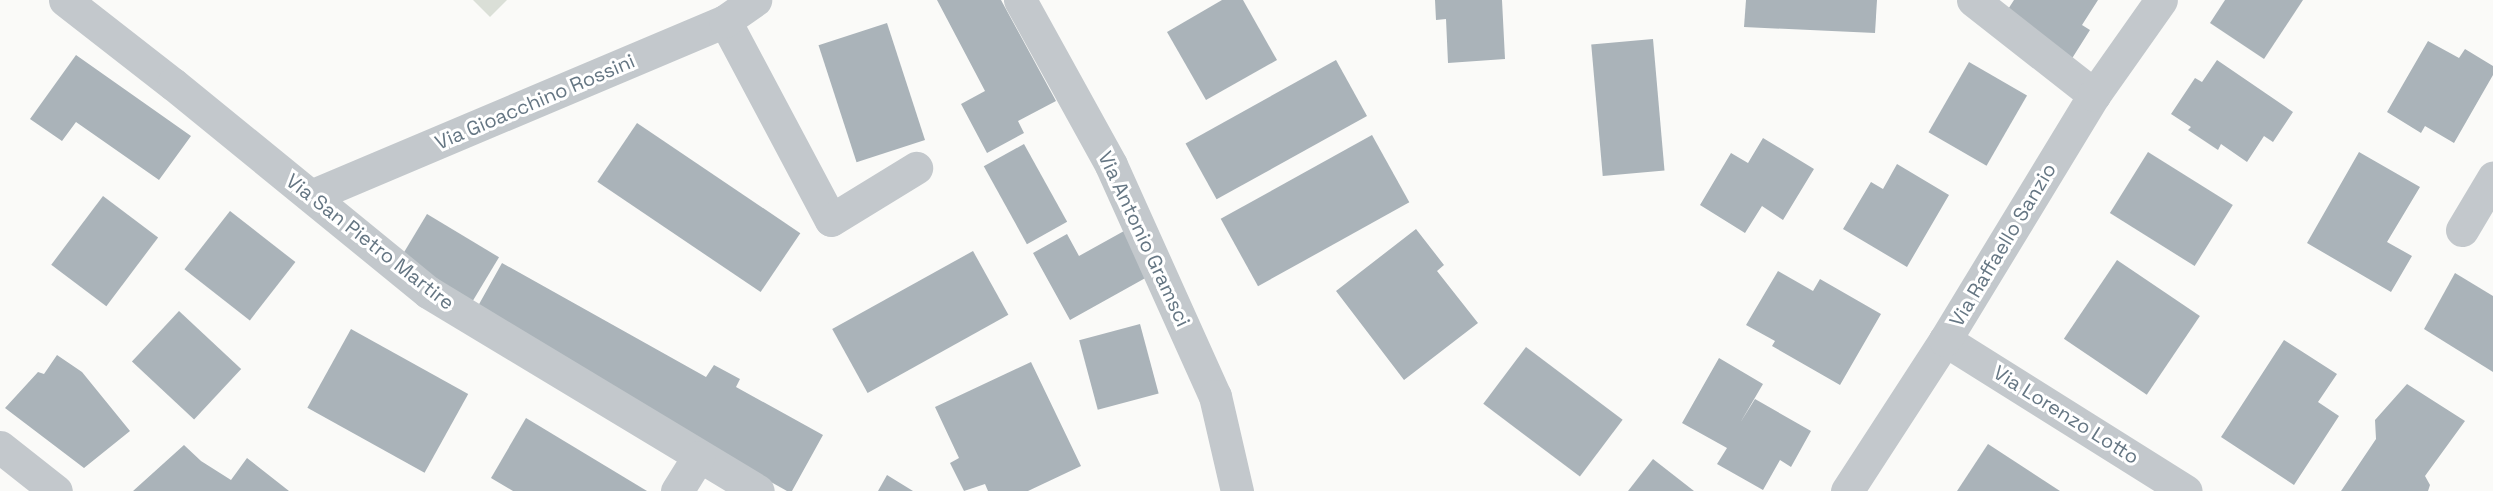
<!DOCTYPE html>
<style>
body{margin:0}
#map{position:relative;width:2493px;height:491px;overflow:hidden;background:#fafaf8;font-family:"Space Grotesk",sans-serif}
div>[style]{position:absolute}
.green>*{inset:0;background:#dadfd7}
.building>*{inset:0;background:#aab3b9;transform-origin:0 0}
.minor>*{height:33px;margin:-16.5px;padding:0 16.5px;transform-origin:16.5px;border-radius:16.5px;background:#c3c8cc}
span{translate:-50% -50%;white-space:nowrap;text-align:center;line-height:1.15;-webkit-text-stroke:6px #fff;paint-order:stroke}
.street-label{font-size:20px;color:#657683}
</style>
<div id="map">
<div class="green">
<i style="clip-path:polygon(473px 0,507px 0,490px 17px)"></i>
</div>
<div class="building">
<i style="clip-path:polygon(937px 0,1001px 0,1056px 101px,1018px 121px,1024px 133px,987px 153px,961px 104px,985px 91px)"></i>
<i style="clip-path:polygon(1222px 0,1243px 0,1277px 60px,1206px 100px,1167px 32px)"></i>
<i style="clip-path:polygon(1435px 0,1502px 0,1505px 59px,1448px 63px,1446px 19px,1436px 20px)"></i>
<i style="clip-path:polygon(1746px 0,1877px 0,1875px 33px,1744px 27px)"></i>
<i style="clip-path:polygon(2014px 0,2098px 0,2082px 25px,2090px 30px,2071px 60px,2003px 17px)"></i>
<i style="clip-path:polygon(2225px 0,2303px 0,2264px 59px,2210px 23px)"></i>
<i style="left:887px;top:23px;width:123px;height:72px;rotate:72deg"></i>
<i style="left:1653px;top:39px;width:132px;height:62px;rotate:85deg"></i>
<i style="clip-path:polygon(2428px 41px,2459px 58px,2465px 49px,2493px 66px,2493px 75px,2454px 143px,2425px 126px,2421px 133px,2387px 112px)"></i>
<i style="clip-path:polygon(76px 55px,191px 136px,159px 180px,76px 122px,62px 141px,30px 119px)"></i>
<i style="left:1336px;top:60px;width:64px;height:172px;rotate:61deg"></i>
<i style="clip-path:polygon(2217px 60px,2293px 112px,2273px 142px,2264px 136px,2247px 162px,2221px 144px,2218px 150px,2188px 130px,2191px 127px,2171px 114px,2195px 78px,2202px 82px)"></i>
<i style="left:1969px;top:62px;width:67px;height:81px;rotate:30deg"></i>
<i style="left:637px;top:123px;width:197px;height:71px;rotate:34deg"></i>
<i style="left:1372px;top:135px;width:77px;height:173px;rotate:61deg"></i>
<i style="clip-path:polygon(1763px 138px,1814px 169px,1783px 220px,1762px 206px,1745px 233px,1700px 205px,1731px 153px,1748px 163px)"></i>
<i style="left:1024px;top:144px;width:89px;height:46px;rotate:61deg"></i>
<i style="left:2148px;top:152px;width:100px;height:72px;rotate:32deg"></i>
<i style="clip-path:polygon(2359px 152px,2420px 187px,2387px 242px,2412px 256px,2391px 292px,2307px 243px)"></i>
<i style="clip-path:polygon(1897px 164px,1949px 195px,1907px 267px,1843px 229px,1871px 182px,1883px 189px)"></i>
<i style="left:103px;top:196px;width:69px;height:86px;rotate:37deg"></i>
<i style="left:230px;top:211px;width:83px;height:74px;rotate:38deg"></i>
<i style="left:427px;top:214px;width:84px;height:56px;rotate:31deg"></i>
<i style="clip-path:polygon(1416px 229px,1444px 265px,1437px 271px,1478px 323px,1404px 380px,1336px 291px)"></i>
<i style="clip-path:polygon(1124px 231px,1149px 276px,1070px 320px,1033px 253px,1067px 234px,1079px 256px)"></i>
<i style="left:973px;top:251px;width:73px;height:161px;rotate:61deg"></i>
<i style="left:2117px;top:260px;width:100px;height:95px;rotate:34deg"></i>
<i style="clip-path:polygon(502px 263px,706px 377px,714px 365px,740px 379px,736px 387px,823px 435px,792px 491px,787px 491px,473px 315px)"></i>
<i style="clip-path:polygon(1778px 271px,1813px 291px,1820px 279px,1881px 314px,1840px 385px,1772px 346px,1775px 341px,1746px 325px)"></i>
<i style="clip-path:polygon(2455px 273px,2493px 296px,2493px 372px,2424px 329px)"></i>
<i style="left:179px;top:311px;width:85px;height:69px;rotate:43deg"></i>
<i style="left:1140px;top:324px;width:72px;height:63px;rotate:75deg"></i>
<i style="left:351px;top:329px;width:134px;height:90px;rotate:29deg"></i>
<i style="clip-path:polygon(2284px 340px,2337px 374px,2318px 402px,2339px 416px,2294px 485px,2221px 437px)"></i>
<i style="left:1526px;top:347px;width:121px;height:71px;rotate:37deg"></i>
<i style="clip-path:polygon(57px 355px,82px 372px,130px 431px,84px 468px,5px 408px,38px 372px,44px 374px)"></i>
<i style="clip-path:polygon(1719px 358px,1763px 384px,1740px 423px,1755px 399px,1811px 431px,1791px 467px,1780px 460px,1763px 490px,1717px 464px,1727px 448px,1682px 423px)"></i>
<i style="clip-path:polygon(1031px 362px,1081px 466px,1028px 491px,988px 491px,985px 484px,964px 491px,950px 463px,959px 458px,935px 407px)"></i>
<i style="clip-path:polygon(2407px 384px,2465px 421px,2425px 476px,2430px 485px,2428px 491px,2341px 491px,2376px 439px,2375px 420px)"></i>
<i style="clip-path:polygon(526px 418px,647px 491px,513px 491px,491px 478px)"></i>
<i style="clip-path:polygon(1988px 444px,2060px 491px,1957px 491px)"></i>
<i style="clip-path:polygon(184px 445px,201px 461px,231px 480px,247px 458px,289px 491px,133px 491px)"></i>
<i style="clip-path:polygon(1653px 459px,1694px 491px,1628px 491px)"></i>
<i style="clip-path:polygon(887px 475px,913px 491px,878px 491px)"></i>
</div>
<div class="minor">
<i style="left:65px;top:0;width:137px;rotate:37.9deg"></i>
<i style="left:173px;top:84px;width:329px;rotate:39.2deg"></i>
<i style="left:428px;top:292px;width:385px;rotate:31.1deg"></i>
<i style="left:1020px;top:0;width:188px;rotate:61.1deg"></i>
<i style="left:1111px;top:165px;width:253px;rotate:65.8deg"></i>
<i style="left:1215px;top:396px;width:98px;rotate:77deg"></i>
<i style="left:1973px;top:0;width:154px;rotate:38.1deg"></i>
<i style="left:725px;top:21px;width:225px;rotate:62deg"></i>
<i style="left:831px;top:220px;width:100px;rotate:-31.5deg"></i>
<i style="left:311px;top:196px;width:449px;rotate:-22.9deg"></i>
<i style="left:725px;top:21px;width:37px;rotate:-35deg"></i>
<i style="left:2462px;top:230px;width:61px;rotate:-59.2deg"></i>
<i style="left:1945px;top:340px;width:284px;rotate:32.1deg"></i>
<i style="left:0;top:447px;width:71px;rotate:38.2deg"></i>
<i style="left:677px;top:491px;width:40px;rotate:-58deg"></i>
<i style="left:1847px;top:491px;width:180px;rotate:-57deg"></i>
<i style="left:1945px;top:340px;width:287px;rotate:-58.7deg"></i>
<i style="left:2094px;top:95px;width:116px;rotate:-54.8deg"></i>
</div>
<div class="street-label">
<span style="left:535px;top:102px;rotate:-23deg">Via Gioacchino Rossini</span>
<span style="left:1144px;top:239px;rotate:65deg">Via Antonio Gramsci</span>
<span style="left:370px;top:242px;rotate:38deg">Via San Pietro Martire</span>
<span style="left:2003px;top:245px;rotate:-59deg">Via Raffaello Sanzio</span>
<span style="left:2066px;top:415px;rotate:32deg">Via Lorenzo Lotto</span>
</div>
</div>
